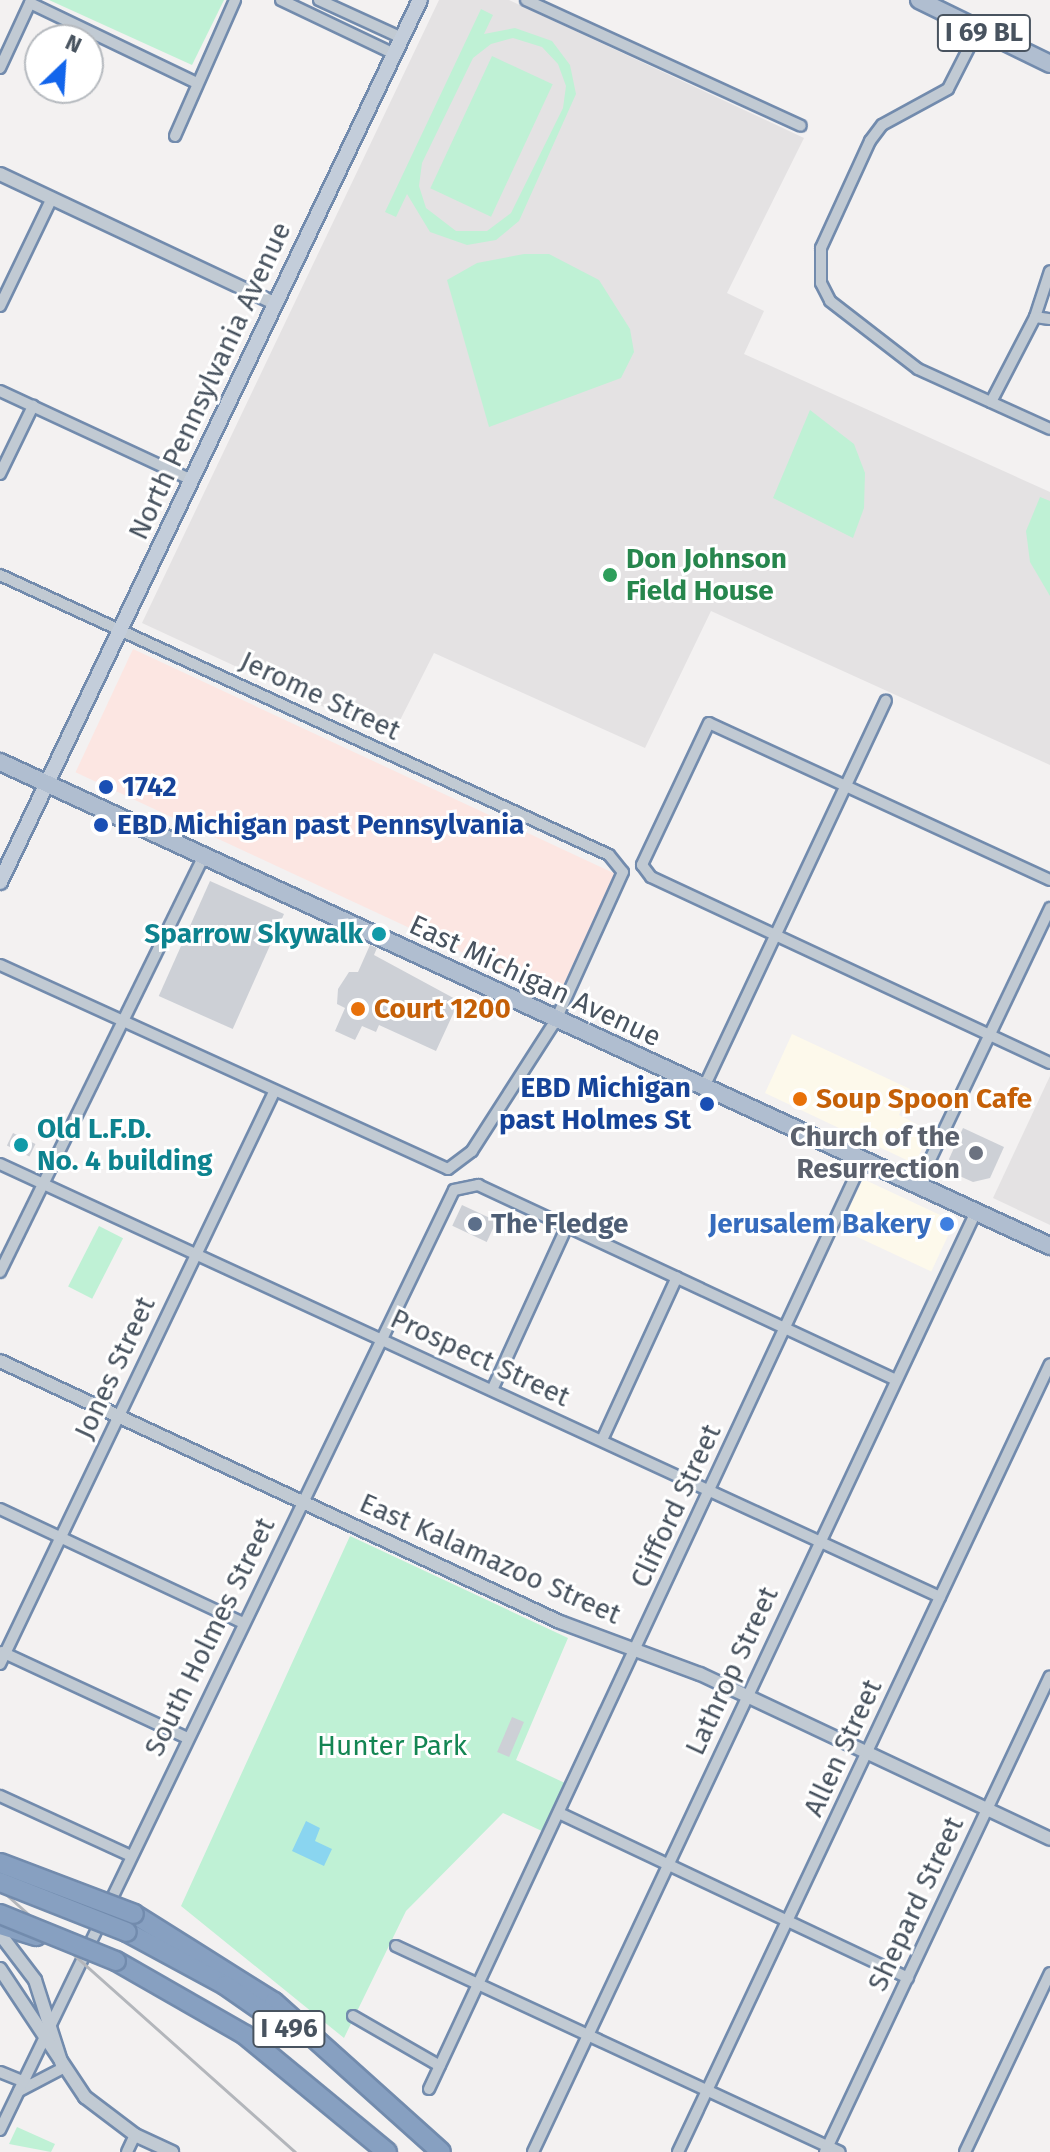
<!DOCTYPE html>
<style>
body{margin:0}
#map{position:relative;width:1050px;height:2152px;overflow:hidden;background:#f3f1f1;font-family:"Fira Sans",sans-serif}
div>[style]{position:absolute}
.commercial>*{inset:0;background:#fdf9eb;transform-origin:0 0}
.education>*{inset:0;background:#e4e2e3}
.medical>*{inset:0;background:#fce6e2;transform-origin:0 0}
.green>*{inset:0;background:#bff1d5;transform-origin:0 0}
.water>*{inset:0;background:#8ad5f0}
.building>*{inset:0;background:#cdd0d6;transform-origin:0 0}
.roads{filter:drop-shadow(2px 0 #728bad) drop-shadow(-2px 0 #728bad) drop-shadow(0 2px #728bad) drop-shadow(0 -2px #728bad)}
.minor>*{height:10px;margin:-5px;padding:0 5px;transform-origin:5px;border-radius:5px;background:#c1cad3}
.tertiary>*{height:12px;margin:-6px;padding:0 6px;transform-origin:6px;border-radius:6px;background:#c1cad3}
.secondary>*{height:14px;margin:-7px;padding:0 7px;transform-origin:7px;border-radius:7px;background:#c3cdda}
.primary>*{height:16px;margin:-8px;padding:0 8px;transform-origin:8px;border-radius:8px;background:#b0bed0}
.motorway>*{height:18px;margin:-9px;padding:0 9px;transform-origin:9px;border-radius:9px;background:#87a0c1}
.rail>*{height:3px;margin:-1.5px;padding:0 1.5px;transform-origin:1.5px;border-radius:1.5px;background:#b3b6bb}
.bridges{filter:drop-shadow(2px 0 #728bad) drop-shadow(-2px 0 #728bad) drop-shadow(0 2px #728bad) drop-shadow(0 -2px #728bad)}
.motorway-bridge>*{height:18px;margin:-9px;padding:0 9px;transform-origin:9px;border-radius:9px;background:#87a0c1}
.dots>*{width:22px;height:22px;translate:-50% -50%;box-sizing:border-box;border:4px solid #fff;border-radius:50%}
span{translate:-50% -50%;white-space:nowrap;text-align:center;line-height:1.15;-webkit-text-stroke:6px #fff;paint-order:stroke}
.shield-label span{padding:2px 6px;background:#fff;border:2px solid;border-radius:6px;-webkit-text-stroke-width:0}
.shield-label{font-size:26px;color:#48535f;font-weight:700}
.street-label{font-size:28px;color:#48535f}
.leisure-label{font-size:28px;color:#27864d;font-weight:700}
.left{translate:0 -50%;text-align:left}
.transit-label{font-size:28px;color:#164399;font-weight:700}
.right{translate:-100% -50%;text-align:right}
.culture-label{font-size:28px;color:#0d838f;font-weight:700}
.food-label{font-size:28px;color:#c56008;font-weight:700}
.worship-label{font-size:28px;color:#5b616d;font-weight:700}
.service-label{font-size:28px;color:#4e5e75;font-weight:700}
.shop-label{font-size:28px;color:#366cbe;font-weight:700}
.park-label{font-size:28px;color:#148553}
.north{position:absolute;left:24px;top:24px;width:80px;height:80px;box-sizing:border-box;background:#fff;border:2px solid #b6babf;border-radius:50%;rotate:25deg;font-size:22px;font-weight:700;line-height:32px;text-align:center;color:#48535f}
.north::after{content:'';display:block;margin:auto;width:28px;height:36px;background:#1265ec;clip-path:polygon(50% 0,100% 100%,50% 72%,0 100%)}
</style>
<div id="map">
<div class="commercial">
<i style="clip-path:polygon(792px 1034px,910px 1089px,899px 1115px,930px 1131px,915px 1164px,765px 1093px)"></i>
<i style="left:863px;top:1179px;width:101px;height:55px;rotate:25deg"></i>
</div>
<div class="education">
<i style="clip-path:polygon(439px 0,509px 0,804px 138px,727px 293px,764px 311px,744px 354px,1050px 492px,1050px 765px,711px 611px,645px 748px,434px 653px,391px 738px,142px 623px)"></i>
<i style="clip-path:polygon(1050px 1076px,1050px 1225px,993px 1198px)"></i>
</div>
<div class="medical">
<i style="left:133px;top:649px;width:532px;height:136px;rotate:25deg"></i>
</div>
<div class="green">
<i style="clip-path:polygon(49px 0,224px 0,192px 65px)"></i>
<i style="clip-path:polygon(evenodd,481px 9px,493px 15px,484px 34px,515px 28px,552px 41px,570px 65px,576px 94px,519px 221px,496px 240px,467px 245px,430px 232px,407px 194px,396px 217px,385px 212px,481px 9px,513px 38px,542px 47px,558px 64px,566px 86px,563px 108px,511px 213px,487px 231px,456px 231px,426px 208px,419px 186px,422px 163px,473px 58px,491px 44px,513px 38px)"></i>
<i style="left:492px;top:56px;width:67px;height:146px;rotate:25deg"></i>
<i style="clip-path:polygon(524px 254px,549px 254px,599px 280px,630px 329px,634px 352px,621px 378px,489px 427px,447px 280px,477px 263px)"></i>
<i style="clip-path:polygon(810px 410px,854px 444px,865px 473px,864px 508px,853px 538px,773px 498px)"></i>
<i style="clip-path:polygon(1040px 497px,1050px 501px,1050px 596px,1030px 562px,1026px 531px)"></i>
<i style="left:99px;top:1226px;width:27px;height:68px;rotate:27deg"></i>
<i style="clip-path:polygon(350px 1536px,568px 1638px,516px 1760px,567px 1784px,544px 1832px,503px 1813px,406px 1911px,344px 2038px,181px 1906px)"></i>
<i style="clip-path:polygon(17px 2127px,55px 2144px,51px 2152px,9px 2144px)"></i>
</div>
<div class="water">
<i style="clip-path:polygon(306px 1821px,320px 1828px,315px 1841px,332px 1849px,324px 1866px,292px 1851px)"></i>
</div>
<div class="building">
<i style="left:210px;top:881px;width:81px;height:126px;rotate:24deg"></i>
<i style="clip-path:polygon(370px 945px,377px 948px,374px 955px,459px 1001px,436px 1051px,379px 1025px,376px 1032px,362px 1026px,355px 1040px,335px 1031px,345px 1008px,337px 1004px,338px 989px,349px 972px,358px 972px)"></i>
<i style="clip-path:polygon(963px 1128px,1004px 1147px,990px 1178px,973px 1182px,955px 1174px,949px 1159px)"></i>
<i style="left:13px;top:1133px;width:25px;height:14px;rotate:26deg"></i>
<i style="left:462px;top:1205px;width:38px;height:23px;rotate:25deg"></i>
<i style="left:512px;top:1717px;width:13px;height:38px;rotate:23deg"></i>
</div>
<div class="roads">
<div class="minor">
<i style="left:281px;top:0;width:125px;rotate:25.5deg"></i>
<i style="left:319px;top:0;width:91px;rotate:24.6deg"></i>
<i style="left:526px;top:0;width:302px;rotate:24.6deg"></i>
<i style="left:978px;top:30px;width:66px;rotate:117deg"></i>
<i style="left:948px;top:89px;width:75px;rotate:151.4deg"></i>
<i style="left:882px;top:125px;width:20px;rotate:127deg"></i>
<i style="left:870px;top:141px;width:118px;rotate:114.6deg"></i>
<i style="left:821px;top:248px;width:35px;rotate:90deg"></i>
<i style="left:821px;top:283px;width:20px;rotate:63deg"></i>
<i style="left:830px;top:301px;width:111px;rotate:37.7deg"></i>
<i style="left:918px;top:369px;width:145px;rotate:24.4deg"></i>
<i style="left:0;top:68px;width:72px;rotate:-65.2deg"></i>
<i style="left:30px;top:3px;width:185px;rotate:25.6deg"></i>
<i style="left:175px;top:136px;width:149px;rotate:-66.2deg"></i>
<i style="left:0;top:306px;width:120px;rotate:-64.3deg"></i>
<i style="left:1035px;top:317px;width:48px;rotate:-71.9deg"></i>
<i style="left:1035px;top:317px;width:15px;rotate:8deg"></i>
<i style="left:0;top:391px;width:212px;rotate:24.9deg"></i>
<i style="left:991px;top:402px;width:96px;rotate:-62.6deg"></i>
<i style="left:0;top:474px;width:76px;rotate:-64.1deg"></i>
<i style="left:0;top:575px;width:670px;rotate:24.69deg"></i>
<i style="left:609px;top:855px;width:22px;rotate:51deg"></i>
<i style="left:623px;top:872px;width:162px;rotate:114.4deg"></i>
<i style="left:556px;top:1020px;width:156px;rotate:122.7deg"></i>
<i style="left:472px;top:1151px;width:30px;rotate:143deg"></i>
<i style="left:448px;top:1169px;width:492px;rotate:-155.5deg"></i>
<i style="left:1050px;top:880px;width:375px;rotate:-155.3deg"></i>
<i style="left:709px;top:723px;width:157px;rotate:115.3deg"></i>
<i style="left:642px;top:865px;width:15px;rotate:53deg"></i>
<i style="left:651px;top:877px;width:440px;rotate:25deg"></i>
<i style="left:704px;top:1087px;width:427px;rotate:-64.8deg"></i>
<i style="left:0;top:1164px;width:1035px;rotate:24.73deg"></i>
<i style="left:918px;top:1185px;width:307px;rotate:-64.5deg"></i>
<i style="left:0;top:1272px;width:463px;rotate:-63.9deg"></i>
<i style="left:492px;top:1390px;width:180px;rotate:-65.4deg"></i>
<i style="left:602px;top:1440px;width:179px;rotate:-65.3deg"></i>
<i style="left:0;top:1509px;width:268px;rotate:25.1deg"></i>
<i style="left:2px;top:1652px;width:204px;rotate:24.9deg"></i>
<i style="left:0;top:1664px;width:634px;rotate:-64.4deg"></i>
<i style="left:0;top:1796px;width:144px;rotate:24.6deg"></i>
<i style="left:559px;top:1813px;width:386px;rotate:25.3deg"></i>
<i style="left:396px;top:1946px;width:489px;rotate:24.9deg"></i>
<i style="left:353px;top:2016px;width:100px;rotate:29.9deg"></i>
<i style="left:0;top:2072px;width:29px;rotate:22deg"></i>
<i style="left:429px;top:2089px;width:1025px;rotate:-64.96deg"></i>
<i style="left:19px;top:2091px;width:50px;rotate:-27.6deg"></i>
<i style="left:0;top:2130px;width:1044px;rotate:-64.22deg"></i>
<i style="left:454px;top:1190px;width:25px;rotate:-12deg"></i>
<i style="left:478px;top:1185px;width:459px;rotate:25deg"></i>
<i style="left:127px;top:2152px;width:19px;rotate:-65deg"></i>
<i style="left:533px;top:2152px;width:1039px;rotate:-64.77deg"></i>
<i style="left:678px;top:2152px;width:871px;rotate:-64.73deg"></i>
<i style="left:825px;top:2152px;width:526px;rotate:-64.7deg"></i>
<i style="left:965px;top:2152px;width:198px;rotate:-64.6deg"></i>
</div>
<div class="tertiary">
<i style="left:0;top:174px;width:305px;rotate:25.2deg"></i>
<i style="left:0;top:1361px;width:618px;rotate:24.99deg"></i>
<i style="left:560px;top:1622px;width:149px;rotate:20.4deg"></i>
<i style="left:700px;top:1674px;width:387px;rotate:25.2deg"></i>
<i style="left:0;top:1934px;width:58px;rotate:52.7deg"></i>
<i style="left:35px;top:1980px;width:92px;rotate:72.3deg"></i>
<i style="left:0;top:1969px;width:154px;rotate:56.4deg"></i>
<i style="left:85px;top:2097px;width:63px;rotate:37.2deg"></i>
<i style="left:135px;top:2135px;width:41px;rotate:24.7deg"></i>
</div>
<div class="secondary">
<i style="left:0;top:882px;width:977px;rotate:-64.54deg"></i>
</div>
<div class="primary">
<i style="left:919px;top:0;width:146px;rotate:26deg"></i>
<i style="left:0;top:762px;width:1156px;rotate:24.75deg"></i>
</div>
<div class="motorway">
<i style="left:134px;top:1914px;width:165px;rotate:32.2deg"></i>
<i style="left:274px;top:2002px;width:224px;rotate:41.9deg"></i>
<i style="left:0;top:1925px;width:38px;rotate:17deg"></i>
<i style="left:127px;top:1932px;width:111px;rotate:28.4deg"></i>
<i style="left:225px;top:1985px;width:77px;rotate:34.9deg"></i>
<i style="left:116px;top:1961px;width:149px;rotate:29.8deg"></i>
<i style="left:245px;top:2035px;width:184px;rotate:39.5deg"></i>
</div>
</div>
<div class="rail">
<i style="left:0;top:1889px;width:395px;rotate:41.7deg"></i>
</div>
<div class="bridges">
<div class="motorway-bridge">
<i style="left:0;top:1863px;width:143px;rotate:20.8deg"></i>
<i style="left:0;top:1882px;width:136px;rotate:21.5deg"></i>
<i style="left:0;top:1914px;width:125px;rotate:22.1deg"></i>
</div>
</div>
<div class="dots">
<i style="left:610px;top:575px;background:#2e9e5b"></i>
<i style="left:106px;top:787px;background:#1a4fb4"></i>
<i style="left:101px;top:825px;background:#1a4fb4"></i>
<i style="left:379px;top:934px;background:#0f9aa8"></i>
<i style="left:358px;top:1009px;background:#e8710a"></i>
<i style="left:800px;top:1099px;background:#e8710a"></i>
<i style="left:707px;top:1104px;background:#1a4fb4"></i>
<i style="left:21px;top:1145px;background:#0f9aa8"></i>
<i style="left:976px;top:1153px;background:#6b7280"></i>
<i style="left:475px;top:1224px;background:#5c6f8a"></i>
<i style="left:947px;top:1224px;background:#3f7fe0"></i>
</div>
<div class="shield-label">
<span style="left:984px;top:33px">I 69 BL</span>
<span style="left:289px;top:2029px">I 496</span>
</div>
<div class="street-label">
<span style="left:210px;top:381px;rotate:-65deg">North Pennsylvania Avenue</span>
<span style="left:320px;top:696px;rotate:25deg">Jerome Street</span>
<span style="left:535px;top:981px;rotate:25deg">East Michigan Avenue</span>
<span style="left:480px;top:1358px;rotate:25deg">Prospect Street</span>
<span style="left:115px;top:1368px;rotate:-65deg">Jones Street</span>
<span style="left:676px;top:1506px;rotate:-65deg">Clifford Street</span>
<span style="left:490px;top:1559px;rotate:24deg">East Kalamazoo Street</span>
<span style="left:210px;top:1637px;rotate:-64deg">South Holmes Street</span>
<span style="left:732px;top:1671px;rotate:-65deg">Lathrop Street</span>
<span style="left:843px;top:1748px;rotate:-65deg">Allen Street</span>
<span style="left:916px;top:1904px;rotate:-65deg">Shepard Street</span>
</div>
<div class="leisure-label">
<span class="left" style="left:626px;top:575px">Don Johnson<br>Field House</span>
</div>
<div class="transit-label">
<span class="left" style="left:122px;top:787px">1742</span>
<span class="left" style="left:117px;top:825px">EBD Michigan past Pennsylvania</span>
<span class="right" style="left:691px;top:1104px">EBD Michigan<br>past Holmes St</span>
</div>
<div class="culture-label">
<span class="right" style="left:363px;top:934px">Sparrow Skywalk</span>
<span class="left" style="left:37px;top:1145px">Old L.F.D.<br>No. 4 building</span>
</div>
<div class="food-label">
<span class="left" style="left:374px;top:1009px">Court 1200</span>
<span class="left" style="left:816px;top:1099px">Soup Spoon Cafe</span>
</div>
<div class="worship-label">
<span class="right" style="left:960px;top:1153px">Church of the<br>Resurrection</span>
</div>
<div class="service-label">
<span class="left" style="left:491px;top:1224px">The Fledge</span>
</div>
<div class="shop-label">
<span class="right" style="left:931px;top:1224px">Jerusalem Bakery</span>
</div>
<div class="park-label">
<span style="left:392px;top:1746px">Hunter Park</span>
</div>
<div class="north">N</div>
</div>
